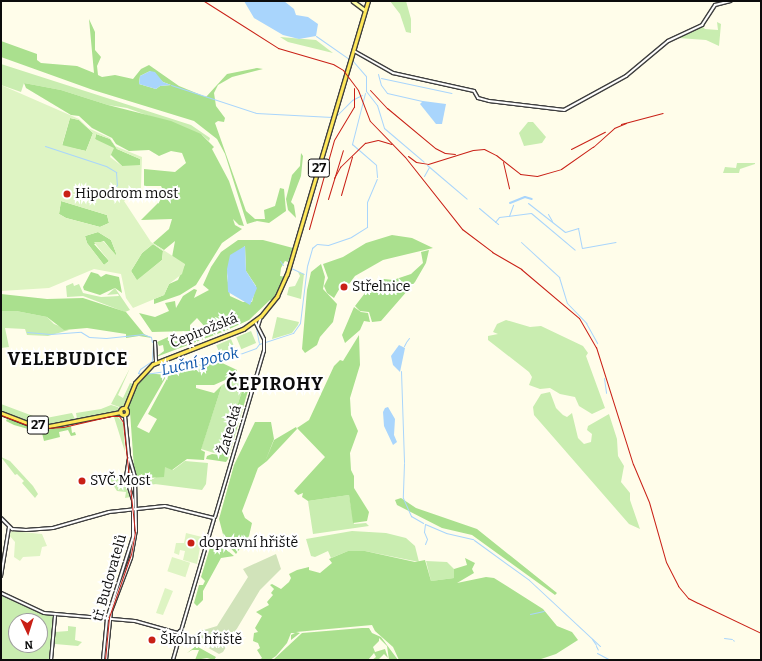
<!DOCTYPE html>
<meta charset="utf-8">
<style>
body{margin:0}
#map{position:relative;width:762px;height:661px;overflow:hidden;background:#fffdea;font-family:Bitter,serif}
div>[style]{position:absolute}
.green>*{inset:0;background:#c9edb0;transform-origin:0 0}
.forest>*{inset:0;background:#aae08e}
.cemetery>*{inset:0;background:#d1e3ba}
.pitch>*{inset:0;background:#def4c3;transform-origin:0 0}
.water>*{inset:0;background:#a9d5fc}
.stream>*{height:1px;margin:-0.5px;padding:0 0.5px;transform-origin:0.5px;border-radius:0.5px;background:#a9d5fc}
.canal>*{height:2px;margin:-1px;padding:0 1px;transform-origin:1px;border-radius:1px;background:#a9d5fc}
.roads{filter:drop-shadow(1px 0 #3f3f3f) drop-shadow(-1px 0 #3f3f3f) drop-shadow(0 1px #3f3f3f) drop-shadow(0 -1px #3f3f3f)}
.tertiary>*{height:2px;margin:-1px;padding:0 1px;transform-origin:1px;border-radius:1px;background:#fff}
.secondary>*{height:2.5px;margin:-1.25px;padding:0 1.25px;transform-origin:1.25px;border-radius:1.25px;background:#fffea5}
.primary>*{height:3px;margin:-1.5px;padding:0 1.5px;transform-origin:1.5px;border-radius:1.5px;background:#ffe85a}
.primary>.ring{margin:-1.5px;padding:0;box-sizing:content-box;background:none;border:3px solid #ffe85a;border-radius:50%}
.tram>*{height:1px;margin:-0.5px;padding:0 0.5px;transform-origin:0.5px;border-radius:0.5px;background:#c92016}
.rail>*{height:1px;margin:-0.5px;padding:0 0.5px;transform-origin:0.5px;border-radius:0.5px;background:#c92016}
.dots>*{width:11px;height:11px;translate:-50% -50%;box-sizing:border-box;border:2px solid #fff;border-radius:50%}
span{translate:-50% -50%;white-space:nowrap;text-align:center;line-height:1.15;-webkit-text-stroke:4px #fff;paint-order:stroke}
.shield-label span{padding:1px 3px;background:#fff;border:1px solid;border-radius:3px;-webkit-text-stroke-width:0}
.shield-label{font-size:13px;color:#0c0c0c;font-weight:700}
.poi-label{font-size:14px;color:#0c0c0c}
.left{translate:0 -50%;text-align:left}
.street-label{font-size:14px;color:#0c0c0c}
.water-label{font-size:15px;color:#0953a9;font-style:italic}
.district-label{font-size:18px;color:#0c0c0c;font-weight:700;letter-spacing:1px}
.frame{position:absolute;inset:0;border:2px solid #0c0c0c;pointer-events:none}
.north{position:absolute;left:8px;top:613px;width:40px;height:40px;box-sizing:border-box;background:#fff;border:1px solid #9e9e9e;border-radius:50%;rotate:176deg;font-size:11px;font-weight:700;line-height:16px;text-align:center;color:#0c0c0c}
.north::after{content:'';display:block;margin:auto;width:14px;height:18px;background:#c92016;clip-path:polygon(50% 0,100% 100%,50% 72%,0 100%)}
</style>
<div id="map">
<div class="green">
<i style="clip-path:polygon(390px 1px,406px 1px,411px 19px,411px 33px,406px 32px,400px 14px)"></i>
<i style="clip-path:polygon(717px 22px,721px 24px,719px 46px,706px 40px,678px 38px,702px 26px,705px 29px,718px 30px)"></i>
<i style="clip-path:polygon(280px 37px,316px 40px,333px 53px,288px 42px)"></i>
<i style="clip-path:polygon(1px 64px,191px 125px,210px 138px,209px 141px,202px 135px,127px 108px,108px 105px,61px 90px,24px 83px,21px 92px,1px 85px)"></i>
<i style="clip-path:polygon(528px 122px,533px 122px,546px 137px,542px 143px,524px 146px,519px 133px)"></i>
<i style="clip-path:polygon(737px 163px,755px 163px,755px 164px,740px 169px,739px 173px,723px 173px,725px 167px,736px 168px)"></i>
<i style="clip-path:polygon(298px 272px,304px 274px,301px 299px,287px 295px,289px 287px,295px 286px,300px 276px)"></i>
<i style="clip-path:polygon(73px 283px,74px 286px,79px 284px,83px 293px,101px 297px,119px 296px,118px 294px,107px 295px,115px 288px,130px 310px,125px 312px,83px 296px,67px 297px,66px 286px)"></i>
<i style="clip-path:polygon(1px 311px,16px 311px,47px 317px,54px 324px,69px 330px,48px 336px,27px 335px,25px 329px,5px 328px,9px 347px,1px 348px)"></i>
<i style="clip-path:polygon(277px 317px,299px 322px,298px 325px,292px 333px,272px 339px)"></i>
<i style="clip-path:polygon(506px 320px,530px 327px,541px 326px,583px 346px,588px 353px,586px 356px,605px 408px,592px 414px,579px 406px,575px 397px,560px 394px,550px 388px,540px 389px,529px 385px,532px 377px,529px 372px,488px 340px,488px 336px,498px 334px,493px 332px,497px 324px)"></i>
<i style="left:251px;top:331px;width:13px;height:16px;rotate:67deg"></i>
<i style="left:231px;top:339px;width:13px;height:16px;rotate:67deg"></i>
<i style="clip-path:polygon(130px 368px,118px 395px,123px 398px,130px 383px,133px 384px,125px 407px,122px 408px,111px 404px)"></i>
<i style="clip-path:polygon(233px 378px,245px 382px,221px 455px,201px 449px,222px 385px)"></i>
<i style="clip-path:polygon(550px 392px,556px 408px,563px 415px,567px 417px,572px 413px,578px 438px,584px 444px,591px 442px,592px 434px,587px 430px,588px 426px,609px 414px,617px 439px,618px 456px,624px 466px,621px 482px,630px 493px,630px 500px,640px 529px,629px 524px,534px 415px,533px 407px,541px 394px)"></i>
<i style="clip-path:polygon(1px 404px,41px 419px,72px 413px,75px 419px,50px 425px,32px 424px,1px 412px)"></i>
<i style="clip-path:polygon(111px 405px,118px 407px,120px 411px,77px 419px,76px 413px,101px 409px)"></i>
<i style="clip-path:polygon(112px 416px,118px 417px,123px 423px,125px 452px,114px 417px)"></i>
<i style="clip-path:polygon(1px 457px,10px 461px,33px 486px,38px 494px,35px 498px,22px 483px,24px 481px,17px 474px,15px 475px)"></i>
<i style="clip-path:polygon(185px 461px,208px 463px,206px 484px,202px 490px,147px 483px,148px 478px,153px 479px,164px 472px,163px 468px,166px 466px,173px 470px)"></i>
<i style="clip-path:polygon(108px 477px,127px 481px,131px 497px,125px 498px,126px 492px,117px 491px)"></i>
<i style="clip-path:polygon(349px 495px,354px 524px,366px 523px,369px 526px,313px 534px,308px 501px)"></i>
<i style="clip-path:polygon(352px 531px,386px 533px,406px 538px,415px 546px,419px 562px,365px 551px,348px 551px,331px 558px,328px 551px,315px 557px,311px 556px,306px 539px)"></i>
<i style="clip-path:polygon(426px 561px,447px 562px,454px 569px,454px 578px,431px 581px)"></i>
<i style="clip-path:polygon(evenodd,1px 595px,43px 614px,53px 616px,50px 660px,1px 660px,1px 595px,16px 621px,40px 621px,40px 645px,16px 645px,16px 621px)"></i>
<i style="clip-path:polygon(68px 626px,76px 627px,75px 640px,82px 642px,78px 646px,55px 644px,55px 632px,68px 631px)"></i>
</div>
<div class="forest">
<i style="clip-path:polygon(evenodd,89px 19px,95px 32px,95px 50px,101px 57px,97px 66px,98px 75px,102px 77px,115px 75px,133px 79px,141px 69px,149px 65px,179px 86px,206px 97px,227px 74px,257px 68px,263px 69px,232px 77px,218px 85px,214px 93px,216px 106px,225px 118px,224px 122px,218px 121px,215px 123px,246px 211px,255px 219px,265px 219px,264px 210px,275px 206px,280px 188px,284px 189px,286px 211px,269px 223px,257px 221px,247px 224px,225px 154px,217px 139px,194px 121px,93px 90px,1px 57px,1px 41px,37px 54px,37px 60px,41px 63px,77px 66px,94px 73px,89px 19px,150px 71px,163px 82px,171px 85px,160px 86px,156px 89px,139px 84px,140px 76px,150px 71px)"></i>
<i style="clip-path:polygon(24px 83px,61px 90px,108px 105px,171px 121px,201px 134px,214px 147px,212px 149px,229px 181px,244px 226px,239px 225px,233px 219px,235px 225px,242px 229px,222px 243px,196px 285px,180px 295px,154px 304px,154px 299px,164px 295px,169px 284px,178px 280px,185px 264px,170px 268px,175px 241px,164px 250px,153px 243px,169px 229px,172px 219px,141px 220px,160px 201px,162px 188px,161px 186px,144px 186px,144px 169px,175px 172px,186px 163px,182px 153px,171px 151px,159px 156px,149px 150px,129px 151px,116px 144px,112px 138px,92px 128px,79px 116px,71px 115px,26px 88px)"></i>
<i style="clip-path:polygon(70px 118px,79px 120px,93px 133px,86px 151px,62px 146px)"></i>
<i style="clip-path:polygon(96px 134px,110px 139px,117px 149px,140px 159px,140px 166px,122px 166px,95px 139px)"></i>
<i style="clip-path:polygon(301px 153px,303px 156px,301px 176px,291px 202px,294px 205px,296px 218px,288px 210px,286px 199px,292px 175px,300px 166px)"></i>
<i style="clip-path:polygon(61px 201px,107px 215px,109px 223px,100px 227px,66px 218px,59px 214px)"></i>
<i style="clip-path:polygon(98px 232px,111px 240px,116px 253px,116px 256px,104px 241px,94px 244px,109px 261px,104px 265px,87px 243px,85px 236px)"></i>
<i style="clip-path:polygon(392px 235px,412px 238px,433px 248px,383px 260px,355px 276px,349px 284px,344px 281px,334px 298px,327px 293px,324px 286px,328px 278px,323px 264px,343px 257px,366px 243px)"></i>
<i style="clip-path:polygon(evenodd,238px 240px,263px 240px,293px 248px,288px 262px,285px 261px,281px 268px,280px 276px,285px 277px,273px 300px,270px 300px,249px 320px,225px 331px,156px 357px,164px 351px,163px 345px,159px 346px,157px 342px,168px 337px,168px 341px,191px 342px,191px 333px,205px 327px,197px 318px,190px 325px,190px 331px,152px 332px,139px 313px,155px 317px,169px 311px,165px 303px,175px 301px,176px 308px,183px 296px,194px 289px,197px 290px,194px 298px,209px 290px,203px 285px,211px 267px,221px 252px,238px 240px,245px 246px,246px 271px,256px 286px,252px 302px,243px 302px,230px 296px,227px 276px,230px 259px,245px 246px)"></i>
<i style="clip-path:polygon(153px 244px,163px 251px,162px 260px,137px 281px,131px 271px,142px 253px)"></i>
<i style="clip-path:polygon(429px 250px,426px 263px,415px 282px,381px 321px,372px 322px,369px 312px,360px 311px,355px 306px,365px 293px,384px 279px,393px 280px,411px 274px,423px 263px,421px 252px)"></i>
<i style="clip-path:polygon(321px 264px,325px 277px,323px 289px,337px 304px,333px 322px,320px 337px,317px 345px,305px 353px,302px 349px,307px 290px,311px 272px)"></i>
<i style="clip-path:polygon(91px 272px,98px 274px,101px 277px,106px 274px,119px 277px,122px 293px,115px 288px,100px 295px,84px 290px,83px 287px)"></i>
<i style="clip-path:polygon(1px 294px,47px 299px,83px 298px,126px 312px,144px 334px,152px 338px,139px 336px,126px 338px,126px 334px,87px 328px,64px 330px,47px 317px,16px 311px,1px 311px)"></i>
<i style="clip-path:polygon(354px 307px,361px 312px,368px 313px,370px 322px,364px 321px,360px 330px,345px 343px,342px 335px)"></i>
<i style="clip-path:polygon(359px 335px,360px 365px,350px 398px,351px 415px,358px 431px,350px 453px,351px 470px,354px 476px,354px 488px,369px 512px,367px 521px,353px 523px,349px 495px,308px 501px,302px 497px,303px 493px,298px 495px,294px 491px,325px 457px,297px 428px,309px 420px,334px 366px,340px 360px,343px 361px)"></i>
<i style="clip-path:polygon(220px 362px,237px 370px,234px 376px,214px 385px,196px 385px,196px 388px,214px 393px,222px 385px,201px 450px,205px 452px,204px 460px,187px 459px,172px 470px,165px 467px,164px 477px,148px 478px,147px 483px,156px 484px,146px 485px,142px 474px,136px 477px,134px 468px,130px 412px,127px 407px,134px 386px,145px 373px,167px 375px,137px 427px,149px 433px,157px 419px,148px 414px,169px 375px,203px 363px)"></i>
<i style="clip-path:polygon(245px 382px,250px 384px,228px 459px,226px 462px,206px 459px,207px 456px,212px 454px,221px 455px)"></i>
<i style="clip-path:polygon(7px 419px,40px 429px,71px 426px,72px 433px,75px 432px,76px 435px,71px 436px,68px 430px,59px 432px,60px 437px,44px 441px,42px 433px,14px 425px,6px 421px)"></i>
<i style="clip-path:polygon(255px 422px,271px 422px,274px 439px,265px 462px,274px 440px,296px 427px,297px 429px,267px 461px,258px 468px,242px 511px,245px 518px,252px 523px,249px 536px,236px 554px,225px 542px,219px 519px,234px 465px)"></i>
<i style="clip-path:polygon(401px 498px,416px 508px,477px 529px,557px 593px,555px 595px,472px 535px,442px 528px,397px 505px,395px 500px)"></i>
<i style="clip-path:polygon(212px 541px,217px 542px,234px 556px,221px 558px,203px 591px,203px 600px,197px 606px,194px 603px,199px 585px,203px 585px,205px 581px,201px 577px)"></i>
<i style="clip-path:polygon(348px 551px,365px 551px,415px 562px,425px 560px,431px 581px,454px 578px,454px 569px,467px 565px,465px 558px,475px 563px,472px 569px,474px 573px,457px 583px,486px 577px,494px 578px,543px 609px,557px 626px,572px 632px,578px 640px,556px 654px,538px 660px,399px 660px,393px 647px,375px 631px,372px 625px,296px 632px,300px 633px,291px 640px,291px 635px,295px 633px,291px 633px,287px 643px,276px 656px,270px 660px,259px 660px,262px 658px,257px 650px,260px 648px,258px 643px,253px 641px,254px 633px,258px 632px,255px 628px,262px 616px,256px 612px,269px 605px,267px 602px,273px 595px,271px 593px,274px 589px,270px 585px,272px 584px,281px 589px,289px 582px,291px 578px,289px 574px,297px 570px,309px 567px,309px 570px,320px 573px,332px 563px,329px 559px)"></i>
<i style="clip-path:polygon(362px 628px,369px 628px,372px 633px,381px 637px,398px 660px,389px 660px,387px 646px,379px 638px,379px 641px,373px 647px,375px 652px,385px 649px,388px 658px,384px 654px,378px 660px,372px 660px,376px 657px,374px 653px,368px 660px,273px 660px,302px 633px)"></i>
<i style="clip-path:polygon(196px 646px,198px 647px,216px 657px,214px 660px,207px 658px,195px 660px,199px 650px,192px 650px,187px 653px)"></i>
</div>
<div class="cemetery">
<i style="clip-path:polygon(276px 554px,281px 569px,260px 590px,223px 652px,219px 654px,191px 638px,197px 632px,217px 626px,248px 577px,243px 569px)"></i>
</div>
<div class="pitch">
<i style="clip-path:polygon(evenodd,1px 85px,79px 119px,88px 128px,110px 138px,115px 146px,142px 157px,141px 188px,124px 201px,151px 242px,185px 264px,182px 274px,169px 284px,164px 295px,133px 308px,126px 298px,121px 274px,94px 269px,49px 288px,1px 291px,1px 85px,70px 118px,79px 120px,93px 133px,86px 151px,62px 145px,70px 118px,1px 85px,96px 134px,110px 139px,117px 149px,140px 159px,140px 165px,122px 166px,110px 157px,114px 148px,95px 139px,96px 134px,1px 85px,61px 201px,107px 215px,109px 223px,100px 227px,66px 218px,59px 214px,61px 201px,1px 85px,98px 232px,111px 240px,116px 253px,116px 255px,104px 242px,94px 242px,109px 261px,104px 265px,87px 243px,85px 236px,98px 232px,1px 85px,153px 244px,163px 251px,162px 260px,137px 280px,131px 271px,142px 253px,153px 244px)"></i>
<i style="clip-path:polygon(12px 531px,42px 534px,47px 546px,42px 547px,40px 556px,23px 557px,20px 561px,14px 557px,15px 542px,9px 535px)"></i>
<i style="clip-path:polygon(186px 533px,202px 537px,197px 564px,183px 560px,185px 551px,180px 550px,179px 555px,174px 553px,176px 543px,184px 543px)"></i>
<i style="left:172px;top:557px;width:19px;height:15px;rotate:18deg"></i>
<i style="clip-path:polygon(165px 588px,173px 591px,163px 615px,156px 613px)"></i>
</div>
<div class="water">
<i style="clip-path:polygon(244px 1px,284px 1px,294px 9px,296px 15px,308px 17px,318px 24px,316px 36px,299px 39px,283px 35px,254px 18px)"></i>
<i style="clip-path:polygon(150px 71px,155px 72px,163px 82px,171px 85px,160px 86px,156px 89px,139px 84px,140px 76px)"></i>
<i style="clip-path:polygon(423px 101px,446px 104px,442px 124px,436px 124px,420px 104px)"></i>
<i style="clip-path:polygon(245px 246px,246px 271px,257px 288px,250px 305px,228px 292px,227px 269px,230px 255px)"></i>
<i style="clip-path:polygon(399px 345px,405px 348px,400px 372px,393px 365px,391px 356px)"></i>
<i style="clip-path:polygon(388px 407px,395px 419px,394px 435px,397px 442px,393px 445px,384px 426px,383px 412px,385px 408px)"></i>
</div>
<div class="stream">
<i style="left:316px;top:36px;width:40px;rotate:34.9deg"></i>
<i style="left:352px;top:60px;width:21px;rotate:49deg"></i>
<i style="left:366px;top:76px;width:15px;rotate:90deg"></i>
<i style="left:366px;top:91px;width:18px;rotate:52deg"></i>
<i style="left:377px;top:105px;width:24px;rotate:73deg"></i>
<i style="left:384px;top:128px;width:52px;rotate:40.4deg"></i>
<i style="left:378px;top:74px;width:11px;rotate:75deg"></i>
<i style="left:381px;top:85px;width:10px;rotate:53deg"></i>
<i style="left:387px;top:93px;width:36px;rotate:13deg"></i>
<i style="left:381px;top:78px;width:72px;rotate:12.1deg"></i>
<i style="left:171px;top:85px;width:89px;rotate:18.2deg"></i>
<i style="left:256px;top:113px;width:76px;rotate:3deg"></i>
<i style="left:365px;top:93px;width:53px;rotate:104.3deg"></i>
<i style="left:352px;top:144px;width:32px;rotate:41deg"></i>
<i style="left:376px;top:165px;width:12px;rotate:85deg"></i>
<i style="left:335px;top:117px;width:24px;rotate:-45deg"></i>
<i style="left:352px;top:100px;width:11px;rotate:-27deg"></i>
<i style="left:45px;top:146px;width:64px;rotate:18.2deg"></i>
<i style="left:106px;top:166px;width:12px;rotate:31deg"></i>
<i style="left:116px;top:172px;width:13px;rotate:86deg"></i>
<i style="left:117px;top:185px;width:13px;rotate:129deg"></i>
<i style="left:109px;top:195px;width:13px;rotate:176deg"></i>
<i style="left:96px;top:196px;width:16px;rotate:-158deg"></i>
<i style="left:427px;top:165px;width:52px;rotate:40.4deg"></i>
<i style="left:424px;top:176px;width:10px;rotate:-61deg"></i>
<i style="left:528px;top:203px;width:47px;rotate:38.1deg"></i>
<i style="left:565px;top:232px;width:14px;rotate:-17deg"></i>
<i style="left:578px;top:228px;width:20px;rotate:79deg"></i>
<i style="left:582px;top:248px;width:34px;rotate:-10deg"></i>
<i style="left:479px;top:208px;width:25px;rotate:40deg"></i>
<i style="left:548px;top:214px;width:8px;rotate:60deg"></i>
<i style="left:509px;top:216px;width:12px;rotate:-70deg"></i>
<i style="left:495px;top:222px;width:6px;rotate:-51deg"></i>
<i style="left:499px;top:217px;width:32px;rotate:-7deg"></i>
<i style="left:531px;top:213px;width:57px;rotate:40.1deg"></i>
<i style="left:521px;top:242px;width:52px;rotate:42.6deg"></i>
<i style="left:559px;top:277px;width:27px;rotate:73deg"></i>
<i style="left:567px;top:303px;width:28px;rotate:46deg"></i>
<i style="left:586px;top:323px;width:23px;rotate:61deg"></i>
<i style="left:280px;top:261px;width:5px;rotate:53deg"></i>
<i style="left:291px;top:268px;width:14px;rotate:25deg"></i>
<i style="left:256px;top:328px;width:15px;rotate:79deg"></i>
<i style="left:27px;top:332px;width:23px;rotate:5deg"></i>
<i style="left:50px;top:334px;width:31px;rotate:-4deg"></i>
<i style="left:81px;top:332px;width:9px;rotate:32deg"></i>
<i style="left:89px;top:337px;width:17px;rotate:3deg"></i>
<i style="left:106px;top:338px;width:36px;rotate:-6deg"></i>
<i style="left:142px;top:334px;width:9px;rotate:18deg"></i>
<i style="left:151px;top:337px;width:5px;rotate:79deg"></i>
<i style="left:406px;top:342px;width:5px;rotate:-53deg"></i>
<i style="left:404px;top:346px;width:4px;rotate:-63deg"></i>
<i style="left:401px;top:371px;width:91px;rotate:88.1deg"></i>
<i style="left:141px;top:374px;width:3px;rotate:-162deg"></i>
<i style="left:138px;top:373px;width:4px;rotate:-63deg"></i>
<i style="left:140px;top:369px;width:14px;rotate:-34deg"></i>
<i style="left:152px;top:361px;width:18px;rotate:-87deg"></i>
<i style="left:145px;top:374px;width:28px;rotate:-8deg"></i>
<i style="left:173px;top:370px;width:29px;rotate:-18deg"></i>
<i style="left:201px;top:361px;width:25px;rotate:-5deg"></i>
<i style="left:226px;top:359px;width:32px;rotate:-20deg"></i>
<i style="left:256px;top:348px;width:5px;rotate:-53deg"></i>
<i style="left:259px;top:344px;width:36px;rotate:-18deg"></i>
<i style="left:293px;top:333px;width:12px;rotate:-55deg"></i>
<i style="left:300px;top:323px;width:57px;rotate:-83deg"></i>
<i style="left:307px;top:266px;width:19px;rotate:-74deg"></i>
<i style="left:312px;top:248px;width:6px;rotate:-39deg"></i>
<i style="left:317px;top:244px;width:11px;rotate:5deg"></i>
<i style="left:328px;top:245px;width:24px;rotate:-19deg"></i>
<i style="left:351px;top:237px;width:19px;rotate:-32deg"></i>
<i style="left:367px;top:227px;width:25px;rotate:-90deg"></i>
<i style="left:367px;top:202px;width:25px;rotate:-67deg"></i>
<i style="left:604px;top:378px;width:15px;rotate:82deg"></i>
<i style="left:404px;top:463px;width:35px;rotate:92deg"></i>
<i style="left:403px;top:498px;width:20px;rotate:66deg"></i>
<i style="left:411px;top:516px;width:14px;rotate:30deg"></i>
<i style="left:425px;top:524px;width:23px;rotate:23deg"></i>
<i style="left:446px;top:533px;width:28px;rotate:13deg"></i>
<i style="left:474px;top:540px;width:68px;rotate:36deg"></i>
<i style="left:529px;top:580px;width:97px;rotate:42.9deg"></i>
<i style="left:425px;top:544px;width:5px;rotate:-68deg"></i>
<i style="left:427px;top:539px;width:8px;rotate:-113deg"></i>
<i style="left:424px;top:532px;width:8px;rotate:-83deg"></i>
<i style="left:530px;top:614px;width:14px;rotate:-12deg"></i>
<i style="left:724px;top:638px;width:8px;rotate:7deg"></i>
<i style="left:592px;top:639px;width:7px;rotate:56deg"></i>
<i style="left:733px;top:640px;width:1px;rotate:45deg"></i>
<i style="left:596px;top:646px;width:4px;rotate:63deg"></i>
<i style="left:597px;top:653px;width:15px;rotate:28deg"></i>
</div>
<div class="canal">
<i style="left:510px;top:203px;width:16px;rotate:-22deg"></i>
<i style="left:525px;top:197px;width:7px;rotate:16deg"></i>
</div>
<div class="roads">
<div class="tertiary">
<i style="left:354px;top:51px;width:45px;rotate:29.4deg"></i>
<i style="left:393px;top:73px;width:83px;rotate:12.5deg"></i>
<i style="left:474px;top:91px;width:8px;rotate:60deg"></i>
<i style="left:478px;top:98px;width:11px;rotate:15deg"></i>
<i style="left:489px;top:101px;width:76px;rotate:6.8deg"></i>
<i style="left:564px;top:110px;width:71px;rotate:-28.7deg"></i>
<i style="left:626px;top:76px;width:55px;rotate:-39.8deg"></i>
<i style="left:668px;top:41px;width:38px;rotate:-25deg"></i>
<i style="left:702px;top:25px;width:24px;rotate:-57deg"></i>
<i style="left:715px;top:5px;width:16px;rotate:-14deg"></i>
<i style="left:258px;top:326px;width:9px;rotate:-72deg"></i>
<i style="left:155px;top:342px;width:20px;rotate:87deg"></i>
<i style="left:215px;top:517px;width:173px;rotate:-73.6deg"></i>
<i style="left:264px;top:351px;width:12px;rotate:-90deg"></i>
<i style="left:264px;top:339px;width:20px;rotate:-117deg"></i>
<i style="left:1px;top:518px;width:16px;rotate:45deg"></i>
<i style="left:12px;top:529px;width:14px;rotate:4deg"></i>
<i style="left:26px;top:530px;width:27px;rotate:-4deg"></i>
<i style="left:53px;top:528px;width:37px;rotate:-16deg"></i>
<i style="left:88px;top:518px;width:22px;rotate:-16deg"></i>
<i style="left:109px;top:512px;width:56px;rotate:-6.1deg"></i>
<i style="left:165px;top:506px;width:50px;rotate:13.8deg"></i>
<i style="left:1px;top:576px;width:50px;rotate:-80.7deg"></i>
<i style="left:1px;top:593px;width:47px;rotate:24.9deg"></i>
<i style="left:44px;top:613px;width:91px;rotate:5deg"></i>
<i style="left:135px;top:621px;width:45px;rotate:15.6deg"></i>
<i style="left:178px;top:633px;width:3px;rotate:-45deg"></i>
<i style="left:180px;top:631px;width:5px;rotate:90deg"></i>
<i style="left:181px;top:631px;width:117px;rotate:-73.6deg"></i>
<i style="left:51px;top:660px;width:44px;rotate:-84.8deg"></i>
<i style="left:103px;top:660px;width:41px;rotate:-84.4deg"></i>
<i style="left:107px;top:619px;width:86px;rotate:-72.4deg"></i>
<i style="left:133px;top:537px;width:37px;rotate:-90deg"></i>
<i style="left:133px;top:500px;width:24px;rotate:-107deg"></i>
<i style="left:126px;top:477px;width:18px;rotate:-81deg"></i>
<i style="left:106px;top:660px;width:49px;rotate:-84.2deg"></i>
<i style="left:111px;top:611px;width:57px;rotate:-69.3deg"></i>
<i style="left:131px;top:558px;width:27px;rotate:-80deg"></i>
<i style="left:136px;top:531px;width:54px;rotate:-91.1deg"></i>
<i style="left:135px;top:477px;width:22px;rotate:-106deg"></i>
<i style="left:129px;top:456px;width:40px;rotate:-95.7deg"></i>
<i style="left:173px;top:660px;width:25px;rotate:-74deg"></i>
</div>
<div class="secondary">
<i style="left:353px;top:1px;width:15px;rotate:37deg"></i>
</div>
<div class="primary">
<i style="left:125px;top:408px;width:27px;rotate:-68deg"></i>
<i style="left:135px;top:383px;width:26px;rotate:-47deg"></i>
<i style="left:153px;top:364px;width:97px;rotate:-21.3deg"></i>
<i style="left:243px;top:329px;width:22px;rotate:-36deg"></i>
<i style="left:261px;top:316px;width:26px;rotate:-51deg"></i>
<i style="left:277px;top:296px;width:24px;rotate:-66deg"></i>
<i style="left:287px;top:274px;width:285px;rotate:-73.5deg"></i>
<i class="ring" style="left:120.5px;top:408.5px;width:4px;height:4px"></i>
<i style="left:1px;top:413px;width:30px;rotate:21deg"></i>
<i style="left:29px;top:424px;width:20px;rotate:6deg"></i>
<i style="left:49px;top:426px;width:73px;rotate:-11deg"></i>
</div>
</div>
<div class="tram">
<i style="left:1px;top:415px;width:28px;rotate:21deg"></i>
<i style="left:27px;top:425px;width:18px;rotate:9deg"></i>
<i style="left:45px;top:428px;width:18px;rotate:-3deg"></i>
<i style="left:63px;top:427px;width:49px;rotate:-12.9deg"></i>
<i style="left:111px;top:416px;width:8px"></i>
<i style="left:119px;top:416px;width:7px;rotate:56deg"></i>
<i style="left:123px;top:422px;width:111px;rotate:83.8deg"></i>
<i style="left:135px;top:532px;width:22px;rotate:100deg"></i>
<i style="left:131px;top:554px;width:67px;rotate:109.2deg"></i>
<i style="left:109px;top:617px;width:43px;rotate:95.3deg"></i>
</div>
<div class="rail">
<i style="left:204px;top:1px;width:88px;rotate:32.4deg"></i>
<i style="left:278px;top:48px;width:57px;rotate:16.2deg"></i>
<i style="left:333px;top:64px;width:12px;rotate:31deg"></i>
<i style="left:343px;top:70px;width:25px;rotate:53deg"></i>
<i style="left:358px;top:90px;width:33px;rotate:69deg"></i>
<i style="left:370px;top:121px;width:50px;rotate:45.8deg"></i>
<i style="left:405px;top:157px;width:92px;rotate:51.6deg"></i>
<i style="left:462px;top:229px;width:38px;rotate:37deg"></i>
<i style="left:492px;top:252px;width:34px;rotate:30deg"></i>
<i style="left:521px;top:269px;width:76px;rotate:40.2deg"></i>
<i style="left:579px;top:318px;width:34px;rotate:60deg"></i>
<i style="left:596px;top:347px;width:123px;rotate:72.5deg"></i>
<i style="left:633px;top:464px;width:41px;rotate:67.2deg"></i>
<i style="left:649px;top:502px;width:62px;rotate:74.2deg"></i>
<i style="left:666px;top:562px;width:27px;rotate:63deg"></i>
<i style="left:678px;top:586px;width:16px;rotate:50deg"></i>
<i style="left:688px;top:598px;width:11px;rotate:27deg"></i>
<i style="left:698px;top:603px;width:70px;rotate:25.5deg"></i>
<i style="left:370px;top:90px;width:25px;rotate:47deg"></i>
<i style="left:387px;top:108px;width:62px;rotate:39.8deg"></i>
<i style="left:435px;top:148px;width:11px;rotate:27deg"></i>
<i style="left:445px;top:153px;width:10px;rotate:6deg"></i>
<i style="left:621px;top:124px;width:43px;rotate:-14.7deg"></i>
<i style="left:571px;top:149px;width:38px;rotate:-27deg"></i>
<i style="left:408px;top:156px;width:10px;rotate:37deg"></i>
<i style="left:416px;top:162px;width:12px;rotate:9deg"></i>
<i style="left:428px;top:164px;width:47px;rotate:-17.3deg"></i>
<i style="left:473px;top:150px;width:11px;rotate:-5deg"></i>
<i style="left:484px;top:149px;width:13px;rotate:27deg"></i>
<i style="left:496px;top:155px;width:31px;rotate:38deg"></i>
<i style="left:520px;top:174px;width:17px;rotate:7deg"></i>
<i style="left:537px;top:176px;width:25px;rotate:-16deg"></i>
<i style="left:561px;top:169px;width:39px;rotate:-35deg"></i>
<i style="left:593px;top:147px;width:28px;rotate:-42deg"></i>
<i style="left:614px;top:128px;width:13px;rotate:-23deg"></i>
<i style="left:503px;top:162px;width:27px;rotate:77deg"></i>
<i style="left:334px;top:178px;width:13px;rotate:-61deg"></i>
<i style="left:340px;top:167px;width:35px;rotate:-44deg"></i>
<i style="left:365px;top:143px;width:13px;rotate:-13deg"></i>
<i style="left:378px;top:140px;width:14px;rotate:17deg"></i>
<i style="left:341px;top:195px;width:40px;rotate:-74deg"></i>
<i style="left:328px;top:199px;width:51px;rotate:-73deg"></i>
<i style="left:309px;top:229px;width:92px;rotate:-74.3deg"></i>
<i style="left:334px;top:140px;width:39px;rotate:-59deg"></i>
<i style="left:354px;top:107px;width:19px;rotate:-90deg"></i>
</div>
<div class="dots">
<i style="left:67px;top:194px;background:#c92016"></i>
<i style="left:344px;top:287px;background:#c92016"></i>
<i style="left:82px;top:481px;background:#c92016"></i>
<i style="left:191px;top:543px;background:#c92016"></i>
<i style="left:152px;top:640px;background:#c92016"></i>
</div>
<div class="shield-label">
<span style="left:319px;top:168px">27</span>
<span style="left:38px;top:425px">27</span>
</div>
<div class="poi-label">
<span class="left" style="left:75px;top:194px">Hipodrom most</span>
<span class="left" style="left:352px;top:287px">Střelnice</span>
<span class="left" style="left:90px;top:481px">SVČ Most</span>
<span class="left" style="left:199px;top:543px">dopravní hřiště</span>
<span class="left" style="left:160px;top:640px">Školní hřiště</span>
</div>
<div class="street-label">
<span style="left:204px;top:331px;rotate:-22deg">Čepirožská</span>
<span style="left:230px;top:430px;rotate:-74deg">Žatecká</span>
<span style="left:110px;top:578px;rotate:-74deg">tř. Budovatelů</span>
</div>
<div class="water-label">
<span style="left:200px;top:362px;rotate:-13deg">Luční potok</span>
</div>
<div class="district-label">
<span style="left:68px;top:359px">VELEBUDICE</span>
<span style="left:275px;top:384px">ČEPIROHY</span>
</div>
<div class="frame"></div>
<div class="north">N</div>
</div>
